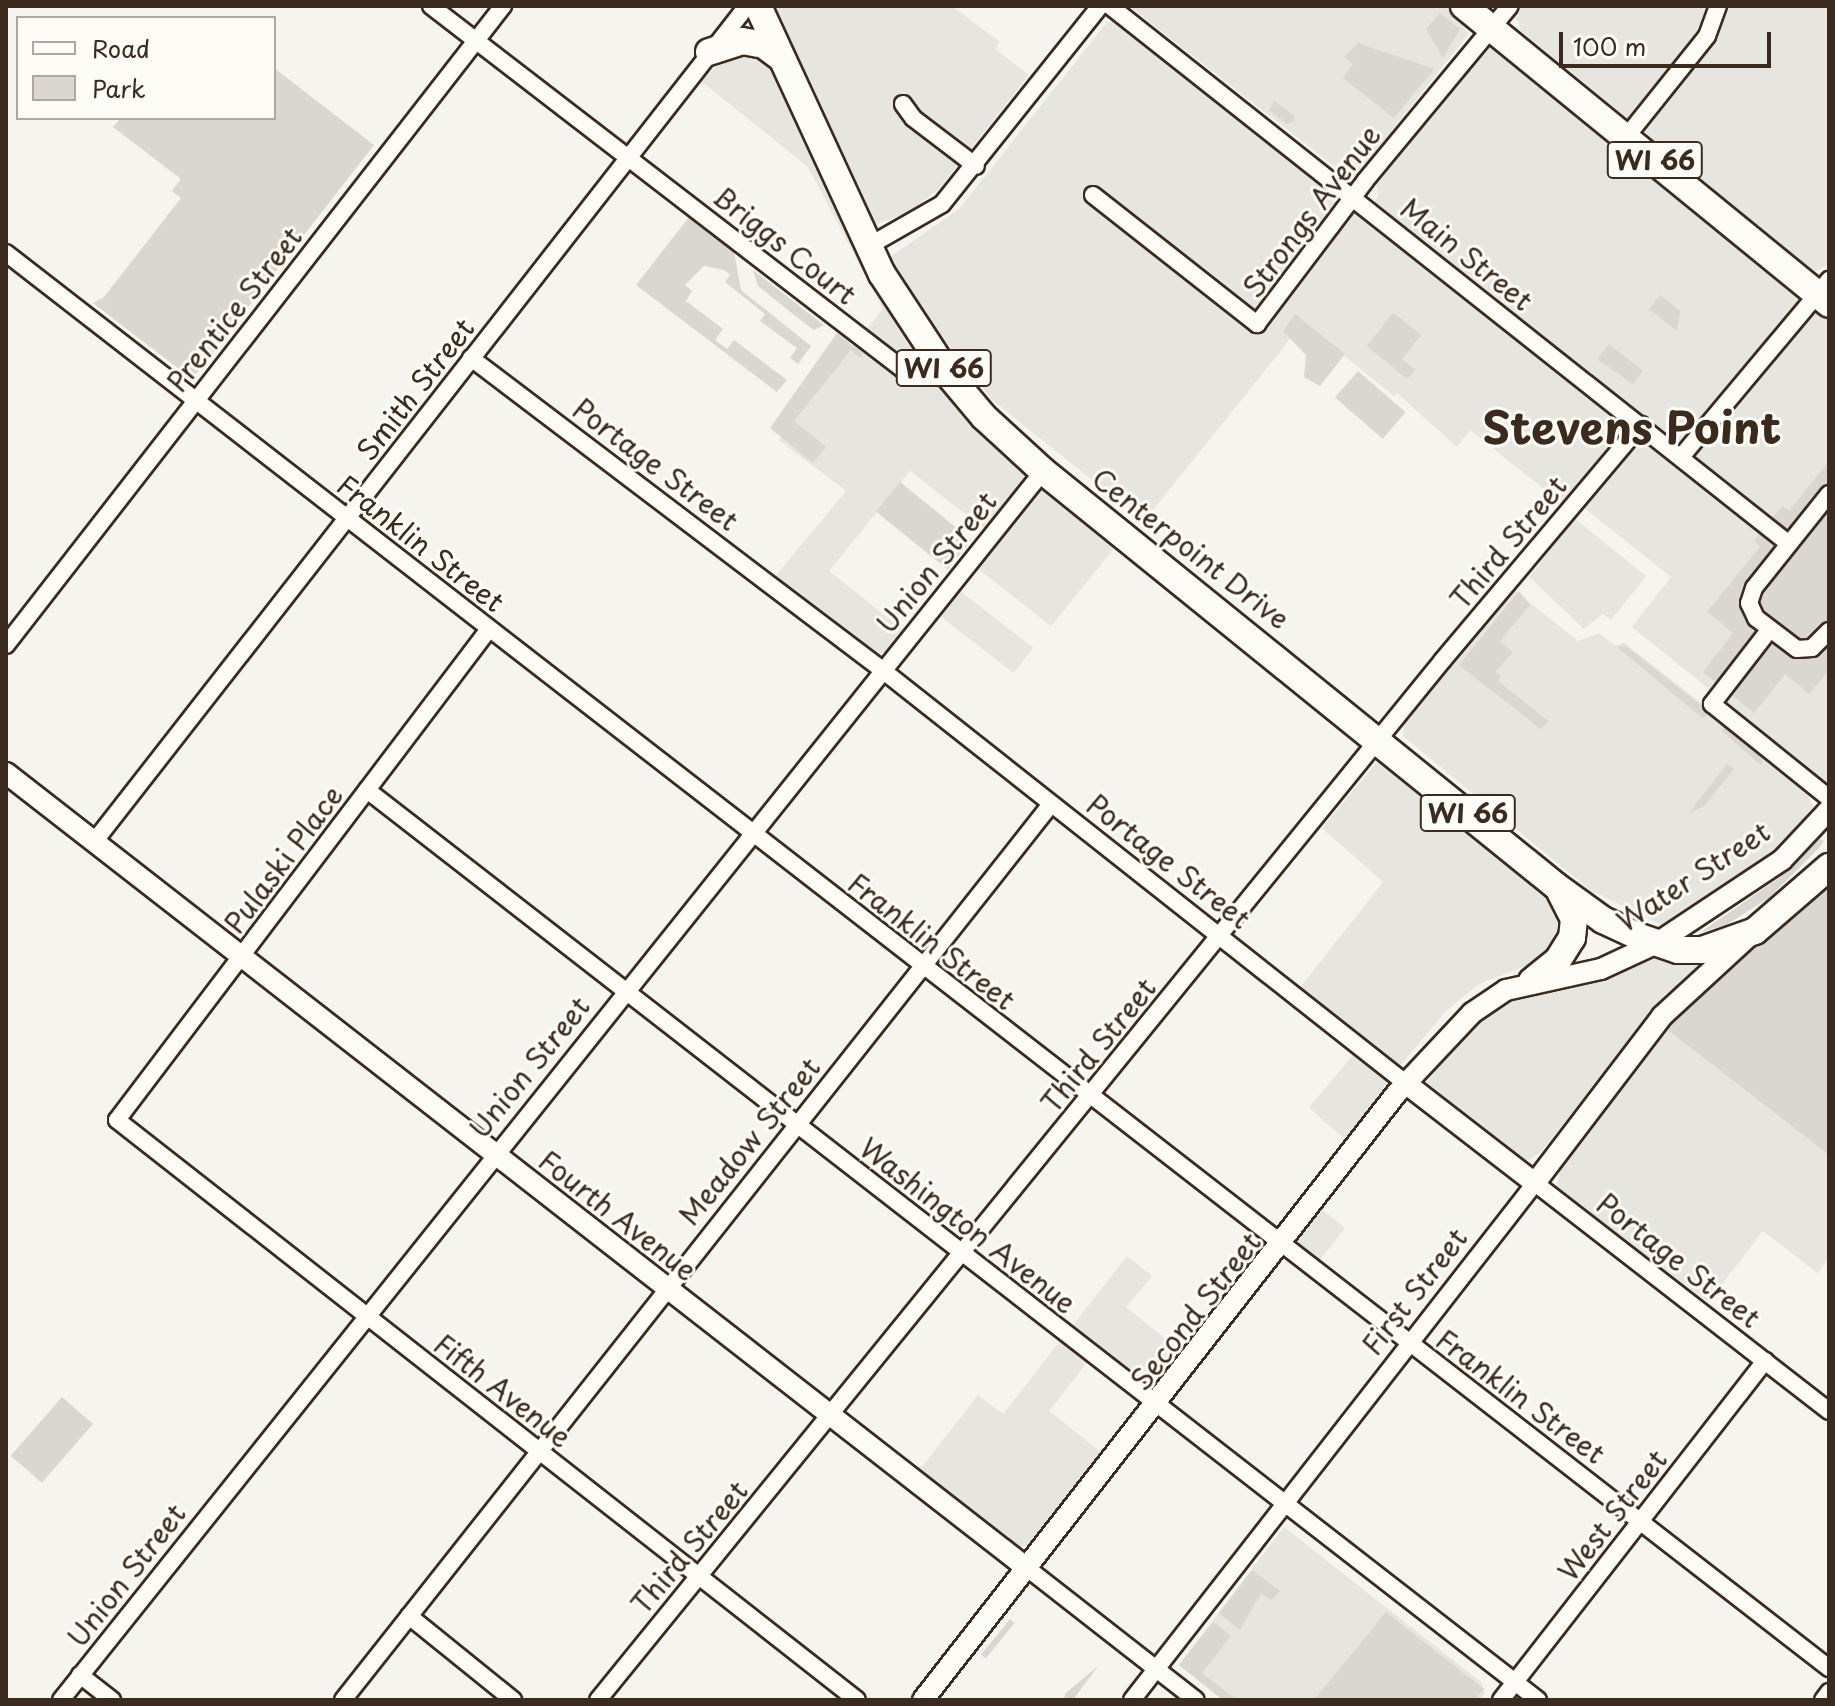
<!DOCTYPE html>
<style>
body{margin:0}
#map{position:relative;width:1835px;height:1706px;overflow:hidden;background:#f5f4ee;font-family:"Playpen Sans",sans-serif}
div>[style]{position:absolute}
.built>*{inset:0;background:#e7e5df;transform-origin:0 0}
.green>*{inset:0;background:#dad6d0;transform-origin:0 0}
.roads{filter:drop-shadow(2px 0 #3b2a1e) drop-shadow(-2px 0 #3b2a1e) drop-shadow(0 2px #3b2a1e) drop-shadow(0 -2px #3b2a1e)}
.minor>*{height:16px;margin:-8px;padding:0 8px;transform-origin:8px;border-radius:8px;background:#fdfcf7}
.tertiary>*{height:20px;margin:-10px;padding:0 10px;transform-origin:10px;border-radius:10px;background:#fdfcf7}
.primary>*{height:26px;margin:-13px;padding:0 13px;transform-origin:13px;border-radius:13px;background:#fdfcf7}
span{translate:-50% -50%;white-space:nowrap;text-align:center;line-height:1.15;-webkit-text-stroke:6px #fdfcf7;paint-order:stroke}
.shield-label span{padding:2px 6px;background:#fdfcf7;border:2px solid;border-radius:6px;-webkit-text-stroke-width:0}
.shield-label{font-size:26px;color:#3b2a1e;font-weight:700}
.street-label{font-size:28px;color:#3b2a1e}
.town-label{font-size:44px;color:#3b2a1e;font-weight:700}
.frame{position:absolute;inset:0;border:8px solid #3b2a1e;pointer-events:none}
.legend{position:absolute;left:16px;top:16px;width:260px;height:104px;box-sizing:border-box;background:#fdfcf7;border:2px solid #afa8a0;margin:0;padding:10px 14px;list-style:none;font-size:24px;color:#3b2a1e}
.legend li{display:flex;align-items:center;gap:16px;height:40px}
.legend b{width:40px;border:2px solid #afa8a0}
.scale{position:absolute;left:1559px;top:32px;width:212px;height:36px;box-sizing:border-box;border:4px solid #3b2a1e;border-top:0;padding-left:10px;font-size:24px;line-height:28px;white-space:nowrap;color:#3b2a1e;-webkit-text-stroke:6px #fdfcf7;paint-order:stroke}
</style>
<div id="map">
<div class="built">
<i style="clip-path:polygon(775px 6px,952px 6px,1000px 42px,995px 49px,1029px 75px,939px 189px,908px 213px,876px 224px)"></i>
<i style="clip-path:polygon(1129px 6px,1445px 6px,1469px 33px,1357px 175px,1348px 177px)"></i>
<i style="clip-path:polygon(1498px 6px,1829px 6px,1829px 263px,1812px 274px,1665px 149px,1647px 140px,1647px 134px,1521px 31px,1518px 21px)"></i>
<i style="clip-path:polygon(1108px 21px,1123px 25px,1364px 212px,1378px 197px,1376px 183px,1491px 45px,1785px 287px,1829px 315px,1829px 785px,1632px 627px,1671px 577px,1579px 504px,1559px 501px,1470px 430px,1457px 447px,1397px 393px,1394px 396px,1303px 323px,1144px 521px,993px 401px,920px 309px,890px 257px,959px 209px)"></i>
<i style="clip-path:polygon(735px 49px,770px 59px,860px 258px,930px 370px,1117px 545px,1051px 626px,977px 568px,999px 540px,910px 471px,829px 571px,903px 630px,885px 653px,873px 653px,774px 578px,846px 491px,779px 440px,883px 309px,808px 167px,701px 81px)"></i>
<i style="clip-path:polygon(1574px 518px,1646px 576px,1611px 620px,1603px 614px,1584px 629px,1529px 577px)"></i>
<i style="clip-path:polygon(1513px 589px,1578px 641px,1599px 633px,1617px 647px,1623px 642px,1768px 755px,1765px 761px,1808px 795px,1813px 807px,1776px 850px,1662px 925px,1590px 890px,1403px 736px,1404px 725px)"></i>
<i style="left:959px;top:590px;width:94px;height:32px;rotate:38deg"></i>
<i style="clip-path:polygon(1387px 761px,1556px 897px,1566px 916px,1561px 944px,1536px 962px,1479px 984px,1447px 1010px,1387px 1081px,1389px 1090px,1348px 1142px,1309px 1108px,1365px 1040px,1299px 989px,1383px 882px,1322px 828px,1375px 764px)"></i>
<i style="clip-path:polygon(1724px 951px,1665px 995px,1541px 1152px,1527px 1161px,1425px 1084px,1478px 1017px,1528px 990px,1617px 973px,1666px 954px)"></i>
<i style="clip-path:polygon(1665px 1028px,1829px 1155px,1829px 1258px,1818px 1273px,1763px 1231px,1708px 1302px,1557px 1188px,1560px 1168px)"></i>
<i style="left:1322px;top:1210px;width:29px;height:41px;rotate:38deg"></i>
<i style="clip-path:polygon(1127px 1256px,1152px 1276px,1126px 1307px,1183px 1353px,1154px 1387px,1101px 1348px,1086px 1364px,1049px 1411px,1103px 1454px,1032px 1543px,1020px 1548px,918px 1472px,978px 1395px,1003px 1414px)"></i>
<i style="clip-path:polygon(1284px 1527px,1482px 1683px,1485px 1693px,1480px 1700px,1223px 1700px,1179px 1665px)"></i>
</div>
<div class="green">
<i style="clip-path:polygon(1440px 13px,1460px 29px,1443px 58px,1426px 29px)"></i>
<i style="clip-path:polygon(1358px 43px,1434px 69px,1394px 118px,1343px 78px,1353px 64px,1344px 57px)"></i>
<i style="clip-path:polygon(274px 68px,374px 145px,192px 379px,93px 303px,104px 297px,181px 198px,172px 191px,181px 179px,113px 127px,121px 118px,274px 118px)"></i>
<i style="clip-path:polygon(1275px 101px,1294px 116px,1294px 121px,1287px 124px,1269px 110px)"></i>
<i style="clip-path:polygon(689px 217px,734px 252px,741px 290px,811px 346px,798px 364px,790px 358px,797px 348px,760px 321px,765px 314px,725px 282px,730px 275px,724px 270px,704px 266px,685px 285px,692px 291px,686px 301px,723px 329px,715px 340px,727px 349px,734px 340px,787px 380px,777px 392px,636px 285px)"></i>
<i style="clip-path:polygon(753px 270px,824px 325px,814px 330px,807px 325px,758px 286px)"></i>
<i style="clip-path:polygon(1660px 295px,1680px 311px,1677px 331px,1649px 309px)"></i>
<i style="clip-path:polygon(1393px 313px,1421px 335px,1402px 359px,1415px 370px,1407px 379px,1367px 346px)"></i>
<i style="clip-path:polygon(1295px 314px,1345px 354px,1320px 386px,1304px 377px,1306px 355px,1283px 331px)"></i>
<i style="clip-path:polygon(837px 333px,863px 354px,861px 358px,851px 350px,794px 421px,826px 447px,813px 463px,770px 428px)"></i>
<i style="clip-path:polygon(1609px 344px,1643px 371px,1633px 384px,1597px 359px)"></i>
<i style="left:1358px;top:371px;width:63px;height:35px;rotate:41deg"></i>
<i style="clip-path:polygon(1829px 461px,1829px 670px,1809px 694px,1785px 674px,1754px 713px,1703px 672px,1733px 633px,1707px 612px,1760px 547px,1754px 541px,1782px 506px,1789px 511px)"></i>
<i style="left:900px;top:482px;width:92px;height:38px;rotate:39deg"></i>
<i style="clip-path:polygon(1519px 591px,1530px 605px,1500px 641px,1513px 652px,1496px 672px,1501px 677px,1498px 681px,1548px 721px,1541px 729px,1459px 665px)"></i>
<i style="clip-path:polygon(1615px 645px,1627px 647px,1711px 713px,1702px 718px)"></i>
<i style="clip-path:polygon(1724px 723px,1764px 756px,1761px 765px,1722px 731px)"></i>
<i style="clip-path:polygon(1727px 764px,1734px 769px,1705px 805px,1688px 814px)"></i>
<i style="clip-path:polygon(1820px 839px,1824px 841px,1820px 847px,1769px 898px,1726px 925px,1701px 932px,1779px 878px)"></i>
<i style="clip-path:polygon(1829px 887px,1829px 1155px,1665px 1028px,1713px 981px)"></i>
<i style="left:62px;top:1397px;width:41px;height:78px;rotate:41deg"></i>
<i style="clip-path:polygon(1252px 1570px,1280px 1591px,1272px 1600px,1261px 1593px,1240px 1630px,1219px 1613px)"></i>
<i style="clip-path:polygon(1386px 1612px,1484px 1689px,1475px 1700px,1314px 1700px)"></i>
<i style="left:1010px;top:1619px;width:6px;height:46px;rotate:39deg"></i>
<i style="clip-path:polygon(1213px 1622px,1231px 1636px,1202px 1673px,1237px 1700px,1223px 1700px,1179px 1665px)"></i>
<i style="clip-path:polygon(1098px 1666px,1073px 1700px,1063px 1700px,1066px 1693px)"></i>
</div>
<div class="roads">
<div class="minor">
<i style="left:431px;top:6px;width:603px;rotate:37.59deg"></i>
<i style="left:1110px;top:6px;width:866px;rotate:38.39deg"></i>
<i style="left:903px;top:104px;width:17px;rotate:54deg"></i>
<i style="left:913px;top:118px;width:79px;rotate:37.3deg"></i>
<i style="left:1627px;top:136px;width:128px;rotate:-51.3deg"></i>
<i style="left:1707px;top:36px;width:32px;rotate:-70deg"></i>
<i style="left:1093px;top:195px;width:209px;rotate:38.2deg"></i>
<i style="left:1257px;top:324px;width:179px;rotate:-52.9deg"></i>
<i style="left:1365px;top:181px;width:227px;rotate:-50.4deg"></i>
<i style="left:867px;top:247px;width:86px;rotate:-29.8deg"></i>
<i style="left:942px;top:204px;width:253px;rotate:-51.4deg"></i>
<i style="left:6px;top:253px;width:2308px;rotate:37.82deg"></i>
<i style="left:471px;top:358px;width:515px;rotate:37.18deg"></i>
<i style="left:881px;top:669px;width:671px;rotate:38.29deg"></i>
<i style="left:1681px;top:457px;width:231px;rotate:-50.1deg"></i>
<i style="left:1829px;top:494px;width:120px;rotate:128.6deg"></i>
<i style="left:1754px;top:588px;width:16px;rotate:108deg"></i>
<i style="left:1749px;top:603px;width:17px;rotate:65deg"></i>
<i style="left:1756px;top:618px;width:51px;rotate:37.1deg"></i>
<i style="left:1797px;top:649px;width:15px;rotate:-4deg"></i>
<i style="left:1812px;top:648px;width:24px;rotate:-45deg"></i>
<i style="left:489px;top:629px;width:616px;rotate:127.15deg"></i>
<i style="left:117px;top:1120px;width:940px;rotate:38.09deg"></i>
<i style="left:1770px;top:629px;width:95px;rotate:127.7deg"></i>
<i style="left:1712px;top:704px;width:150px;rotate:38.8deg"></i>
<i style="left:6px;top:645px;width:810px;rotate:-52.13deg"></i>
<i style="left:367px;top:790px;width:1483px;rotate:37.85deg"></i>
<i style="left:94px;top:842px;width:1061px;rotate:-52.01deg"></i>
<i style="left:1027px;top:1568px;width:214px;rotate:38deg"></i>
<i style="left:409px;top:1616px;width:134px;rotate:38.9deg"></i>
<i style="left:80px;top:1675px;width:41px;rotate:38deg"></i>
<i style="left:61px;top:1700px;width:1573px;rotate:-51.37deg"></i>
<i style="left:343px;top:1700px;width:1142px;rotate:-51.68deg"></i>
<i style="left:598px;top:1700px;width:1339px;rotate:-50.91deg"></i>
<i style="left:1442px;top:661px;width:309px;rotate:-49.9deg"></i>
<i style="left:1132px;top:1700px;width:656px;rotate:-52.06deg"></i>
<i style="left:1535px;top:1183px;width:372px;rotate:37.8deg"></i>
<i style="left:1501px;top:1700px;width:430px;rotate:-52.1deg"></i>
<i style="left:1823px;top:1700px;width:10px;rotate:-53deg"></i>
</div>
<div class="tertiary">
<i style="left:6px;top:773px;width:1294px;rotate:37.91deg"></i>
<i style="left:1408px;top:1085px;width:160px;rotate:37.7deg"></i>
<i style="left:1535px;top:1183px;width:210px;rotate:-52.7deg"></i>
<i style="left:1662px;top:1016px;width:117px;rotate:-42.6deg"></i>
<i style="left:923px;top:1700px;width:769px;rotate:-52.03deg"></i>
<i style="left:1396px;top:1094px;width:111px;rotate:-46.8deg"></i>
<i style="left:1472px;top:1013px;width:41px;rotate:-34.1deg"></i>
<i style="left:1506px;top:990px;width:97px;rotate:-12.5deg"></i>
<i style="left:1601px;top:969px;width:62px;rotate:-24.9deg"></i>
<i style="left:1657px;top:943px;width:150px;rotate:-33.6deg"></i>
<i style="left:1782px;top:860px;width:69px;rotate:-46.8deg"></i>
</div>
<div class="primary">
<i style="left:758px;top:6px;width:295px;rotate:65.2deg"></i>
<i style="left:882px;top:274px;width:118px;rotate:56.7deg"></i>
<i style="left:947px;top:373px;width:57px;rotate:49.9deg"></i>
<i style="left:984px;top:417px;width:80px;rotate:42.5deg"></i>
<i style="left:1043px;top:471px;width:660px;rotate:38.97deg"></i>
<i style="left:1556px;top:886px;width:58px;rotate:35.9deg"></i>
<i style="left:1603px;top:920px;width:38px;rotate:25deg"></i>
<i style="left:1637px;top:936px;width:43px;rotate:18.9deg"></i>
<i style="left:1678px;top:950px;width:24px"></i>
<i style="left:1702px;top:950px;width:56px;rotate:-19.7deg"></i>
<i style="left:1755px;top:931px;width:98px;rotate:-40.9deg"></i>
<i style="left:1464px;top:6px;width:471px;rotate:39.2deg"></i>
<i style="left:709px;top:52px;width:35px;rotate:-18deg"></i>
<i style="left:742px;top:41px;width:22px;rotate:10deg"></i>
<i style="left:764px;top:45px;width:21px;rotate:37deg"></i>
<i style="left:1532px;top:981px;width:33px;rotate:-39deg"></i>
<i style="left:1558px;top:960px;width:26px;rotate:-58deg"></i>
<i style="left:1572px;top:938px;width:19px;rotate:-84deg"></i>
<i style="left:1574px;top:919px;width:30px;rotate:-117deg"></i>
</div>
</div>
<div class="shield-label">
<span style="left:1655px;top:160px">WI 66</span>
<span style="left:944px;top:368px">WI 66</span>
<span style="left:1468px;top:813px">WI 66</span>
</div>
<div class="street-label">
<span style="left:1311px;top:211px;rotate:-53deg">Strongs Avenue</span>
<span style="left:785px;top:245px;rotate:38deg">Briggs Court</span>
<span style="left:1467px;top:254px;rotate:39deg">Main Street</span>
<span style="left:234px;top:309px;rotate:-52deg">Prentice Street</span>
<span style="left:415px;top:389px;rotate:-52deg">Smith Street</span>
<span style="left:656px;top:464px;rotate:37deg">Portage Street</span>
<span style="left:1508px;top:542px;rotate:-50deg">Third Street</span>
<span style="left:421px;top:543px;rotate:38deg">Franklin Street</span>
<span style="left:1191px;top:548px;rotate:38deg">Centerpoint Drive</span>
<span style="left:936px;top:562px;rotate:-51deg">Union Street</span>
<span style="left:283px;top:859px;rotate:-53deg">Pulaski Place</span>
<span style="left:1169px;top:861px;rotate:38deg">Portage Street</span>
<span style="left:1693px;top:876px;rotate:-33deg">Water Street</span>
<span style="left:932px;top:941px;rotate:38deg">Franklin Street</span>
<span style="left:1098px;top:1045px;rotate:-51deg">Third Street</span>
<span style="left:529px;top:1067px;rotate:-51deg">Union Street</span>
<span style="left:749px;top:1141px;rotate:-51deg">Meadow Street</span>
<span style="left:618px;top:1215px;rotate:38deg">Fourth Avenue</span>
<span style="left:968px;top:1225px;rotate:38deg">Washington Avenue</span>
<span style="left:1679px;top:1260px;rotate:38deg">Portage Street</span>
<span style="left:1414px;top:1291px;rotate:-52deg">First Street</span>
<span style="left:1195px;top:1311px;rotate:-52deg">Second Street</span>
<span style="left:503px;top:1390px;rotate:38deg">Fifth Avenue</span>
<span style="left:1521px;top:1396px;rotate:37deg">Franklin Street</span>
<span style="left:1612px;top:1515px;rotate:-52deg">West Street</span>
<span style="left:689px;top:1547px;rotate:-50deg">Third Street</span>
<span style="left:126px;top:1575px;rotate:-52deg">Union Street</span>
</div>
<div class="town-label">
<span style="left:1632px;top:426px">Stevens Point</span>
</div>
<div class="frame"></div>
<ul class="legend">
<li><b style="height:10px;background:#fdfcf7"></b>Road</li>
<li><b style="height:22px;background:#dad6d0"></b>Park</li>
</ul>
<div class="scale">100 m</div>
</div>
